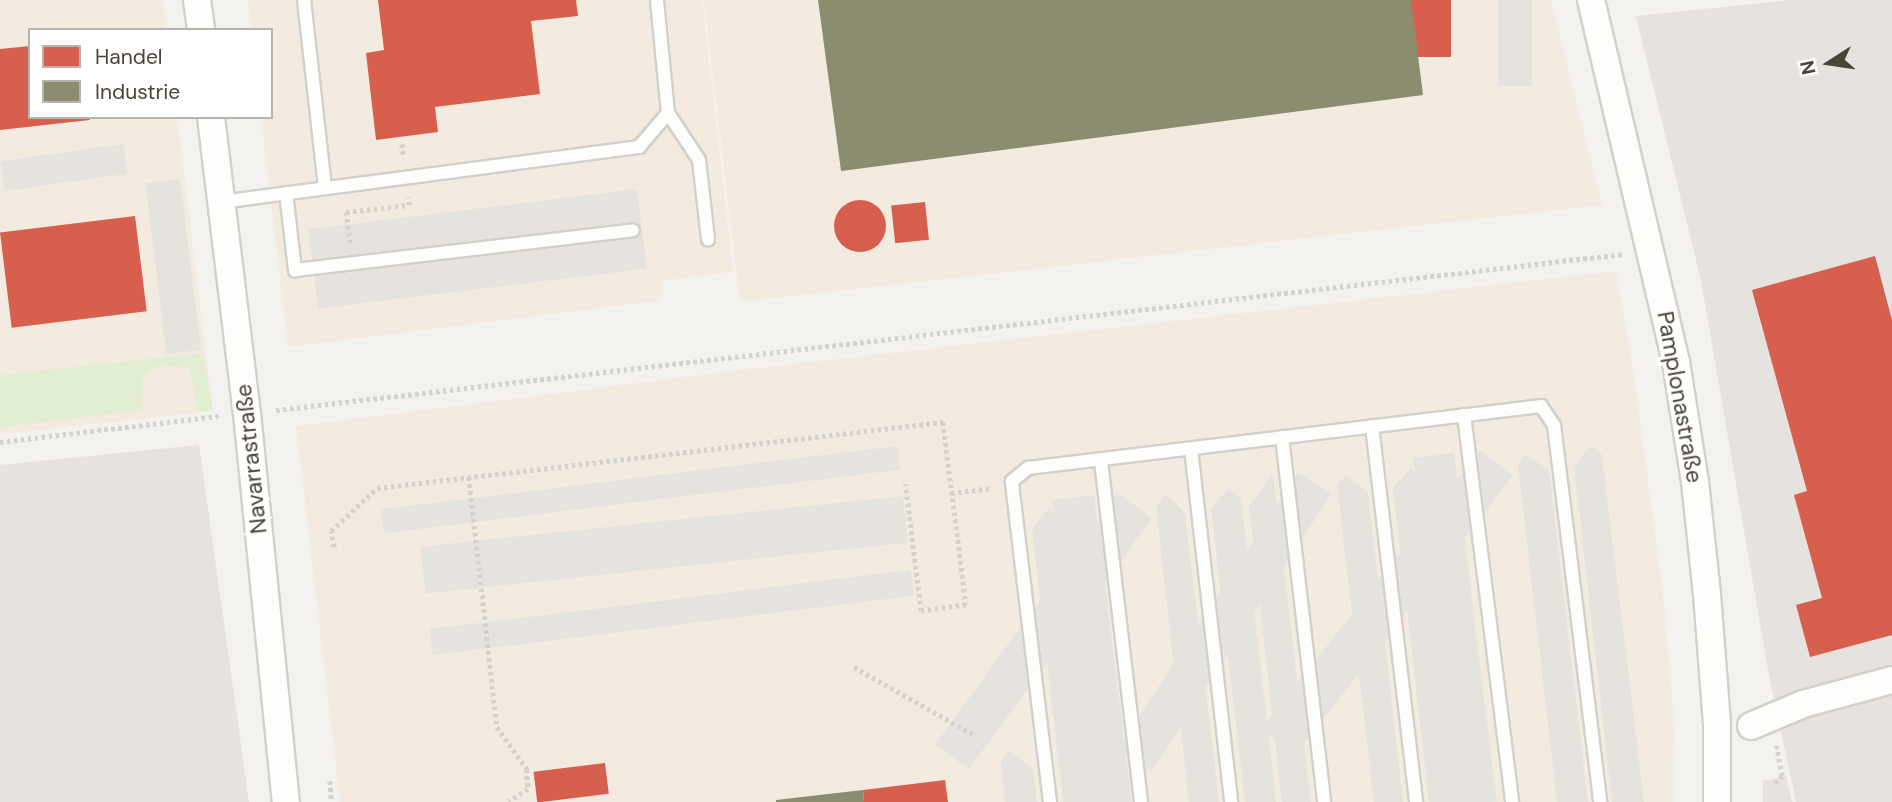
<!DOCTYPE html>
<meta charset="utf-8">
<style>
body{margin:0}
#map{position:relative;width:1892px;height:802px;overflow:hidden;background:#f4f2ee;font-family:"DM Sans",sans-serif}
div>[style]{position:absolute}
.commercial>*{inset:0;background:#f3ebdf}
.industrial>*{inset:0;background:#e6e2de}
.green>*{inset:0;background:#e1eecf}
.parking>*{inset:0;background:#e6e3df;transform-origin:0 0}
.shops>*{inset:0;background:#d6604d;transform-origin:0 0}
.round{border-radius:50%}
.industry>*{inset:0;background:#8c8c6e}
.path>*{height:4.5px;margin-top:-2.25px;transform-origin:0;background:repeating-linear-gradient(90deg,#d3d2cc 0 3.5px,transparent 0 7px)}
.roads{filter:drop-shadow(2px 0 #d2d0cb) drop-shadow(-2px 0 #d2d0cb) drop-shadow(0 2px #d2d0cb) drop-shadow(0 -2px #d2d0cb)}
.service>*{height:12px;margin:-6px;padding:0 6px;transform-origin:6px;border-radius:6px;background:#fdfdfc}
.minor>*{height:26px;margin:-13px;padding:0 13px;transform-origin:13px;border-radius:13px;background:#fdfdfc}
span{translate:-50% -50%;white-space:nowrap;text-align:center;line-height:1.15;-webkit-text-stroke:7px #fff;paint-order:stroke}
.street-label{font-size:23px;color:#4b4439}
.legend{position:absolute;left:28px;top:28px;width:245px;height:91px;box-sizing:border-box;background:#fff;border:2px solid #b7b4b0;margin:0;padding:9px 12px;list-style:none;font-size:21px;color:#4b4439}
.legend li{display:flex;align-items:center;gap:14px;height:35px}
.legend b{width:35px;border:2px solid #b7b4b0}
.north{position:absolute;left:1794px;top:28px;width:70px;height:70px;-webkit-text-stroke:5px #fff;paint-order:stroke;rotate:258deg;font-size:19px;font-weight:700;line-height:28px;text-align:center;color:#4b4439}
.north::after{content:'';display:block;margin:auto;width:24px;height:32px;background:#4b4439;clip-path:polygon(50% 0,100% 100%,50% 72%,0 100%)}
</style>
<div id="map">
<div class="commercial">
<i style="clip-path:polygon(0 0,163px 0,167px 30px,30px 30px,30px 117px,177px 117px,213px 411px,0 434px)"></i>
<i style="clip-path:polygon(248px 0,702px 0,733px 272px,661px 281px,663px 300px,288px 347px,261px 117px,271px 117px,271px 30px,251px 30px)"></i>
<i style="clip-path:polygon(704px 0,1551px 0,1602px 205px,740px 302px)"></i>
<i style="clip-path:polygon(1616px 271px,1633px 367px,1664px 601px,1675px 730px,1673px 802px,340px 802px,296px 426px,748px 369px)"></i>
</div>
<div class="industrial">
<i style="clip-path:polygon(1791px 0,1892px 0,1892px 802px,1796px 802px,1768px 670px,1701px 280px,1636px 16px)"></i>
<i style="clip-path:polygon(199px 445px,249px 802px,0 802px,0 465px)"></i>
</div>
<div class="green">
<i style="clip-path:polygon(203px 353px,212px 409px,198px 412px,189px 367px,157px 365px,143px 376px,142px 410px,0 427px,0 375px)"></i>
</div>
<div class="parking">
<i style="left:1498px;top:0;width:34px;height:86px"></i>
<i style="left:123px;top:144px;width:30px;height:124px;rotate:82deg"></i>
<i style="left:180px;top:179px;width:172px;height:35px;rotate:83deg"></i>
<i style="left:637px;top:189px;width:80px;height:331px;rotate:83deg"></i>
<i style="left:897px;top:446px;width:24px;height:520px;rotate:83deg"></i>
<i style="clip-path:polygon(1591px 446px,1602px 455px,1644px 802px,1612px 802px,1574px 466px)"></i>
<i style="left:1480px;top:450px;width:42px;height:354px;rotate:38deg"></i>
<i style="left:1454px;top:453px;width:351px;height:41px;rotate:83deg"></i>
<i style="clip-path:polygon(1526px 454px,1549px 470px,1588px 802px,1557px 802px,1518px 465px)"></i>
<i style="clip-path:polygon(1411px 468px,1422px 477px,1459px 802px,1429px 802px,1393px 488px)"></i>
<i style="left:1298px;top:472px;width:40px;height:332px;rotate:33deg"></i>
<i style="clip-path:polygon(1273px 473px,1311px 802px,1282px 802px,1249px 506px)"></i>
<i style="clip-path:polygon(1346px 475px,1368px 492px,1403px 802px,1374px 802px,1337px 485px)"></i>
<i style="clip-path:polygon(1229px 488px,1241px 498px,1276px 802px,1245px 802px,1211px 509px)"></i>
<i style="left:1118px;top:493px;width:42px;height:311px;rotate:36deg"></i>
<i style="clip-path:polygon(1165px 494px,1185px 513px,1219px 802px,1189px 802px,1156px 507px)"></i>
<i style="left:1094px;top:495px;width:309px;height:42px;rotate:83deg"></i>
<i style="left:903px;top:496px;width:47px;height:485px;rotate:84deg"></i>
<i style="clip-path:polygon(1050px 507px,1060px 518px,1093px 802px,1063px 802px,1032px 528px)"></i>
<i style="left:911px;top:570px;width:26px;height:485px;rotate:83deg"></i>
<i style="left:1892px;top:643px;width:25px;height:54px;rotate:90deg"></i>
<i style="clip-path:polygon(1892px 704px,1892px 730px,1861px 738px,1855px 714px)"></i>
<i style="clip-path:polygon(1009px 750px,1033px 769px,1037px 802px,1005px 802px,1001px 762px)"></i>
<i style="clip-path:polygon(1786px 776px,1792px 802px,1763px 802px,1763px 781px)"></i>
</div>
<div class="shops">
<i style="clip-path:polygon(378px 0,576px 0,578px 16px,531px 21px,540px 94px,435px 107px,438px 132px,376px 140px,366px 53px,384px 50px)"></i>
<i style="left:1411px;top:0;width:40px;height:57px"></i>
<i style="clip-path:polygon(30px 46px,30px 117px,89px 117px,90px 120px,0 130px,0 49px)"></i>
<i class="round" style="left:834px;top:200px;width:52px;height:52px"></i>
<i style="left:925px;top:202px;width:38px;height:34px;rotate:84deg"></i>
<i style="left:135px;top:216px;width:96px;height:136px;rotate:83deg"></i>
<i style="clip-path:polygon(1875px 256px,1892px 320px,1892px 635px,1810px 657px,1796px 605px,1822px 598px,1794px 495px,1807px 491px,1752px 290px)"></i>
<i style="left:605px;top:763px;width:31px;height:72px;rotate:83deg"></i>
<i style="clip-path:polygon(945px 780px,948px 802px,864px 802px,863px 790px)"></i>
</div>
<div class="industry">
<i style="clip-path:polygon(818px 0,1411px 0,1423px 95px,841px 171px)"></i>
<i style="clip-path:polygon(863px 790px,864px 802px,776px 802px,776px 800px)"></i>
</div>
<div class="path">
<i style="left:402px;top:144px;width:13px;rotate:81deg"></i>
<i style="left:350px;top:243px;width:31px;rotate:-97deg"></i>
<i style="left:346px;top:212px;width:63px;rotate:-6.3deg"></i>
<i style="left:409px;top:205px;width:8px;rotate:-97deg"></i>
<i style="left:276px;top:410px;width:1356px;rotate:-6.61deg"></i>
<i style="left:0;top:442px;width:220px;rotate:-6.8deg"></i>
<i style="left:469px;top:477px;width:252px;rotate:83.6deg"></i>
<i style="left:497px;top:727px;width:52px;rotate:54.5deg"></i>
<i style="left:527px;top:769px;width:20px;rotate:87deg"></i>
<i style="left:528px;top:789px;width:23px;rotate:146deg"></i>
<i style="left:951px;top:493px;width:41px;rotate:-7deg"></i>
<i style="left:334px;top:547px;width:16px;rotate:-101deg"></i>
<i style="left:331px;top:531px;width:63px;rotate:-43.1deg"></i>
<i style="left:377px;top:488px;width:570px;rotate:-6.65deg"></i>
<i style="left:943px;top:422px;width:184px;rotate:82.8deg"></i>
<i style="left:966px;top:605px;width:45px;rotate:172.4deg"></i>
<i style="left:921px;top:611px;width:128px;rotate:-97.2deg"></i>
<i style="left:854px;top:667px;width:138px;rotate:29.5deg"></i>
<i style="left:330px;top:781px;width:21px;rotate:85deg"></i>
<i style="left:1775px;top:783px;width:10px;rotate:-45deg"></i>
<i style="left:1782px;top:776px;width:31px;rotate:-101deg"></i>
</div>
<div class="roads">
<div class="service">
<i style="left:304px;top:0;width:189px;rotate:83.6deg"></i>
<i style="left:668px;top:113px;width:56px;rotate:56.6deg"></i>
<i style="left:699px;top:160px;width:80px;rotate:83.5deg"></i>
<i style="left:286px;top:193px;width:78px;rotate:83.3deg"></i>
<i style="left:295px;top:270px;width:340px;rotate:-6.7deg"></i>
<i style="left:221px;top:202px;width:422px;rotate:-7.5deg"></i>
<i style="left:639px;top:147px;width:45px;rotate:-49.5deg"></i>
<i style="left:668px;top:113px;width:114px;rotate:-95.6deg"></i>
<i style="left:1464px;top:415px;width:390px;rotate:82.9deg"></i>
<i style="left:1372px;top:426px;width:379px;rotate:83.3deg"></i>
<i style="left:1282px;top:437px;width:367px;rotate:83.4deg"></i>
<i style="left:1191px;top:449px;width:355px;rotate:83.5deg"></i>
<i style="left:1101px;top:461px;width:343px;rotate:83.3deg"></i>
<i style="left:1050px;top:802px;width:323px;rotate:-96.8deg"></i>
<i style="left:1012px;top:481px;width:21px;rotate:-39deg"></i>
<i style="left:1028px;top:468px;width:517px;rotate:-6.89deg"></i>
<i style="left:1541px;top:406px;width:23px;rotate:56deg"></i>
<i style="left:1554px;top:425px;width:380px;rotate:83deg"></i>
</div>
<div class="minor">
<i style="left:197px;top:0;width:30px;rotate:82deg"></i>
<i style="left:1591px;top:0;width:372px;rotate:76.8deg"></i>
<i style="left:1676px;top:362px;width:121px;rotate:81deg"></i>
<i style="left:1695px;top:482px;width:113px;rotate:83.9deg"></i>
<i style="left:1707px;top:594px;width:131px;rotate:85.6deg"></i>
<i style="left:1717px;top:725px;width:77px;rotate:90deg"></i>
<i style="left:211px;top:117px;width:298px;rotate:83.1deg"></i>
<i style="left:247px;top:413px;width:391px;rotate:84.3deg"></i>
<i style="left:1751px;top:726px;width:56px;rotate:-22.9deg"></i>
<i style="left:1803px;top:704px;width:92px;rotate:-15.1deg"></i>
</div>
</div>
<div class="street-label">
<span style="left:1680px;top:397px;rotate:80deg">Pamplonastraße</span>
<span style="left:251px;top:459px;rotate:-96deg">Navarrastraße</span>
</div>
<ul class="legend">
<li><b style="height:19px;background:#d6604d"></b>Handel</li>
<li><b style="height:19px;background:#8c8c6e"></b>Industrie</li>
</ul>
<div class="north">N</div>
</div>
